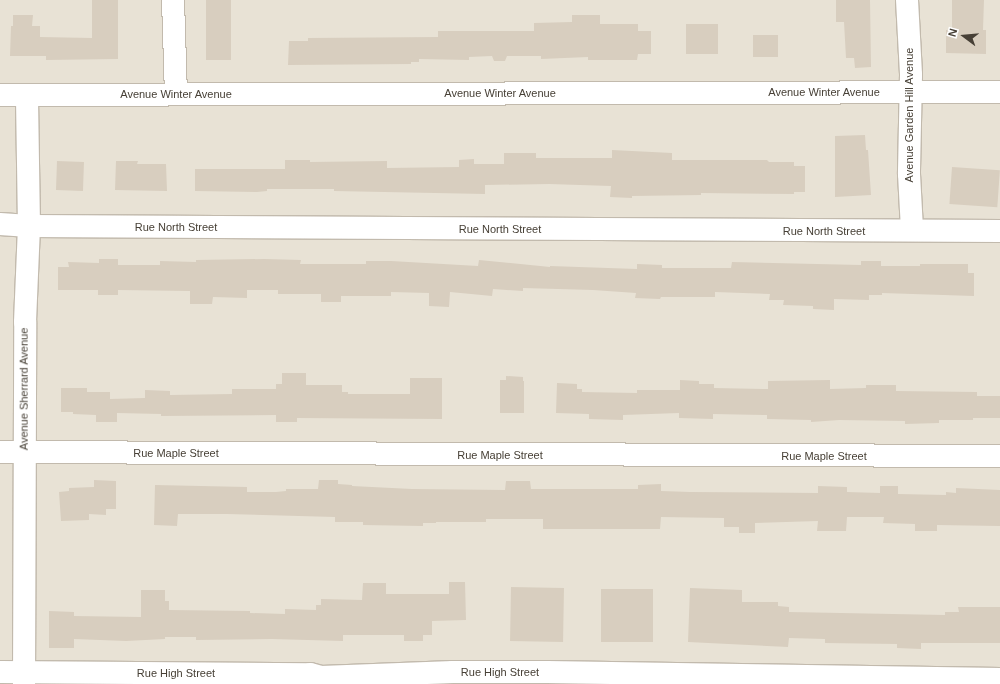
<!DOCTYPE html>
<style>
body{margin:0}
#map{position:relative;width:1000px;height:684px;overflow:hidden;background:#f4f0e7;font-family:Arial,sans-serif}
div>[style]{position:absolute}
.residential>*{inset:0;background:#e8e2d5;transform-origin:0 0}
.building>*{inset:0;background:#d8cebf;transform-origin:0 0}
.roads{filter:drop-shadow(1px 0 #c2baad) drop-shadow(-1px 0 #c2baad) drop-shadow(0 1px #c2baad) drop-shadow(0 -1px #c2baad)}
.minor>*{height:22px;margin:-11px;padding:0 11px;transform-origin:11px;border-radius:11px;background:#fff}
span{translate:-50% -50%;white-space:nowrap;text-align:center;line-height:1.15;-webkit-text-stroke:3px #fff;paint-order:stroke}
.street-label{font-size:11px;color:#474036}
.north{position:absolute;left:944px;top:16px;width:40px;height:40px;-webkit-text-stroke:3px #fff;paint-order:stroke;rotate:286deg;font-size:11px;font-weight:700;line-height:16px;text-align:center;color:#474036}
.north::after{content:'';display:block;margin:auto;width:14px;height:18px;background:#474036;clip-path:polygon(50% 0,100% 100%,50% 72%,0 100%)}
</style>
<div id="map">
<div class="residential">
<i style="left:0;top:0;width:1000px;height:684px"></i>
</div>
<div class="building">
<i style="clip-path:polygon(92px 0,118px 0,118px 59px,46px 60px,46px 56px,10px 56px,11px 26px,13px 26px,13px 15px,33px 15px,32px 26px,40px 26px,40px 37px,92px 38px)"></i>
<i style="left:206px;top:0;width:25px;height:60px"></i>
<i style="clip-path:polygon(836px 0,870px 0,871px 67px,855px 68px,854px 58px,846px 58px,844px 22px,836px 22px)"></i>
<i style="clip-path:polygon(952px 0,984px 0,983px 30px,986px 30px,986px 54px,946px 53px,946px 30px,952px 30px)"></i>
<i style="clip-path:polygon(572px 15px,600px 15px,600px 24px,638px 24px,638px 31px,651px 31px,651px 54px,638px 54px,637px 60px,588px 60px,588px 57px,541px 59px,541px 56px,507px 56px,505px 61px,494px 61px,492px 56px,469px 57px,469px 60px,419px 59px,419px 62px,411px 62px,411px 64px,288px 65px,289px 41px,308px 41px,308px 38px,438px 37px,438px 31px,534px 31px,534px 23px,572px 22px)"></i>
<i style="left:686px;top:24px;width:32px;height:30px"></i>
<i style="left:753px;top:35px;width:25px;height:22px"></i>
<i style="clip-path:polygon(865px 135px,866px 150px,868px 150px,871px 195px,835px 197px,835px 136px)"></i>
<i style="clip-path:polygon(612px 150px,672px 153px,672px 160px,767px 160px,769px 162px,794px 162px,794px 166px,805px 166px,805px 192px,794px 192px,794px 194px,701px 193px,701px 195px,632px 196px,632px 198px,610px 197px,611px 186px,549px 184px,485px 185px,485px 194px,334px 191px,334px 189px,267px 189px,267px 191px,257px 192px,195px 191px,195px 169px,285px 169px,285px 160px,310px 160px,310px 162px,387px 161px,387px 168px,459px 167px,459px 160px,474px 159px,474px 164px,504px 164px,504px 153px,536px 153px,536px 158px,612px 158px)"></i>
<i style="left:57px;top:161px;width:27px;height:29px;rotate:2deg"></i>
<i style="clip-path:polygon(116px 161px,138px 161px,137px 164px,166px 164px,167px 191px,115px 190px)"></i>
<i style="left:952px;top:167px;width:48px;height:37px;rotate:4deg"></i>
<i style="clip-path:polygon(99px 259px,118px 259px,118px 265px,160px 265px,160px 261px,196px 262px,196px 260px,264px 259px,301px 260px,300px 264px,366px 264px,366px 261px,391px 261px,478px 266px,479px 260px,550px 267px,550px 266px,637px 269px,637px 264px,662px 265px,662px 268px,731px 268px,732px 262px,861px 265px,861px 261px,881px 261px,881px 266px,920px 266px,920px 264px,968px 264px,968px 273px,974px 273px,974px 296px,882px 293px,882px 295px,869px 295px,869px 300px,834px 299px,834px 310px,813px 309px,813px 306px,783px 305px,784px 300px,769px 300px,770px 294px,715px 292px,715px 297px,661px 297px,660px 299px,635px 298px,636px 293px,593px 290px,523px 288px,523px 291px,493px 289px,492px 296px,450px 292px,449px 307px,429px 306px,429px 293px,391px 292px,391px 296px,341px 296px,341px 302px,321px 302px,321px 294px,278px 294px,278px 290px,247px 290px,247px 298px,213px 297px,212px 304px,190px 304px,190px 291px,118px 290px,118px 295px,98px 295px,98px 290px,58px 290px,58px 267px,69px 267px,68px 262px,99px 263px)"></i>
<i style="clip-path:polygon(282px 373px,306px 373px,306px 385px,342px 385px,342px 392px,348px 392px,348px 394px,410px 394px,410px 378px,442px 378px,442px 419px,297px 418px,297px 422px,276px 422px,276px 415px,161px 416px,161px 414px,117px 413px,117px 422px,96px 422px,96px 415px,73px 414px,73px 412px,61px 412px,61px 388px,87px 388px,87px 392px,110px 392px,110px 399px,145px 398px,145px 390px,170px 391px,170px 395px,232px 394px,232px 389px,276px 389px,276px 384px,282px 384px)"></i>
<i style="clip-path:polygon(506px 376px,523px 377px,523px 381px,524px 381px,524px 413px,500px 413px,500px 380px,506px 380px)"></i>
<i style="clip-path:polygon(680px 380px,699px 381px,699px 384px,714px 384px,714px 388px,768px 389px,768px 381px,830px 380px,830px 389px,866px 388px,866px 385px,896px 385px,896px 391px,977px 392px,977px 396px,1000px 396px,1000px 418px,973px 418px,973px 420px,939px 420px,939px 423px,905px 424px,905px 421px,839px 420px,811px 422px,811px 420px,767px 419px,767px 415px,713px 414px,713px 419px,679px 418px,679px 413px,623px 415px,623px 420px,589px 419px,589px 414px,556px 413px,557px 383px,577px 384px,577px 389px,582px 389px,582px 392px,637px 393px,637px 390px,680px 390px)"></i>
<i style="clip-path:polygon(94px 480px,116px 481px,116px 509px,106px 509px,106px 515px,89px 514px,89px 520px,61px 521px,59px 492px,69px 491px,69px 488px,94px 487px)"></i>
<i style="clip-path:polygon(319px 480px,338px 480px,338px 484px,352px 485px,352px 486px,412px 489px,505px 490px,506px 481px,530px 481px,531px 489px,638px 489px,638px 485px,661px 484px,661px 491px,690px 492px,818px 493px,818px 486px,847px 487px,847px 492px,880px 493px,880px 486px,898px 486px,898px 494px,946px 495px,946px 492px,956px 493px,956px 488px,1000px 490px,1000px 526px,937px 525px,937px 531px,915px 531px,915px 524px,883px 523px,884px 517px,847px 517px,846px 531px,817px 531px,818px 521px,755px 523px,755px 533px,739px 533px,739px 527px,724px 527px,724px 518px,661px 517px,660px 529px,543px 529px,543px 519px,486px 519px,486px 522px,436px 522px,436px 523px,423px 523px,423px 526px,363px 525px,363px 522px,335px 522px,335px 517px,227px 514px,178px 514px,177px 526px,154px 525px,155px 485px,247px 487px,247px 492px,276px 492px,286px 491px,286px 489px,318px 489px)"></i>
<i style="clip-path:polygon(449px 582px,465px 582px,466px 620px,432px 621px,432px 635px,423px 635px,423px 641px,404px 641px,404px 635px,343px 635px,343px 641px,272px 639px,196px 640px,196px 637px,165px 637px,165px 639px,126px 641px,74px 639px,74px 648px,49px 648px,49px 611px,74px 612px,74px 616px,141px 617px,141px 590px,165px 590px,165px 601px,169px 601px,169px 610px,250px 611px,250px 613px,285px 614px,285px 609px,316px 610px,316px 605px,321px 605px,321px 599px,362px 600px,363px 583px,386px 583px,386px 594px,449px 594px)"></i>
<i style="left:511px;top:587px;width:53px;height:54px;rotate:1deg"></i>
<i style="clip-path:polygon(690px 588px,742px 590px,742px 602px,778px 602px,778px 606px,789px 607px,789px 612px,945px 615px,945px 612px,959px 612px,958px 607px,1000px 607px,1000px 643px,921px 643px,921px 649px,897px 648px,897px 644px,825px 643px,825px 639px,789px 638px,788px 647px,688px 642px)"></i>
<i style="left:601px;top:589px;width:52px;height:53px"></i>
</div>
<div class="roads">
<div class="minor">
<i style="left:173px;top:0;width:94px;rotate:88.2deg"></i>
<i style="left:907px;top:0;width:75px;rotate:86.9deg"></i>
<i style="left:911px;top:75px;width:99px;rotate:91.2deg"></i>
<i style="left:909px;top:174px;width:56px;rotate:86.9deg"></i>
<i style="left:0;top:95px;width:1000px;rotate:-0.17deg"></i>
<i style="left:0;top:224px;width:29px;rotate:4deg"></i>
<i style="left:29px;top:226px;width:971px;rotate:0.3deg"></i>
<i style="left:0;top:452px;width:1000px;rotate:0.23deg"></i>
<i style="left:0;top:672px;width:310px;rotate:0.4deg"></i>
<i style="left:310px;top:674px;width:11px;rotate:15deg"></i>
<i style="left:321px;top:677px;width:132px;rotate:-2.2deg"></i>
<i style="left:453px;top:672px;width:94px"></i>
<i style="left:547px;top:672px;width:453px;rotate:0.9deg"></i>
<i style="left:24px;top:684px;width:362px;rotate:-89.8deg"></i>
<i style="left:25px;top:322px;width:96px;rotate:-87.6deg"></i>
<i style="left:29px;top:226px;width:131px;rotate:-90.9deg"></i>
</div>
</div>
<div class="street-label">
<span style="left:824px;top:92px">Avenue Winter Avenue</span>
<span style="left:500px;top:93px">Avenue Winter Avenue</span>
<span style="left:176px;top:94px">Avenue Winter Avenue</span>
<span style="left:909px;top:115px;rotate:-90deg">Avenue Garden Hill Avenue</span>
<span style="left:176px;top:227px">Rue North Street</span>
<span style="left:500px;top:229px">Rue North Street</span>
<span style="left:824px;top:231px">Rue North Street</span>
<span style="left:24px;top:389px;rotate:-90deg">Avenue Sherrard Avenue</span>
<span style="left:176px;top:453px">Rue Maple Street</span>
<span style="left:500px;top:455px">Rue Maple Street</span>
<span style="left:824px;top:456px">Rue Maple Street</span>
<span style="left:500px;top:672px">Rue High Street</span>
<span style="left:176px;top:673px">Rue High Street</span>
</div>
<div class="north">N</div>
</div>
